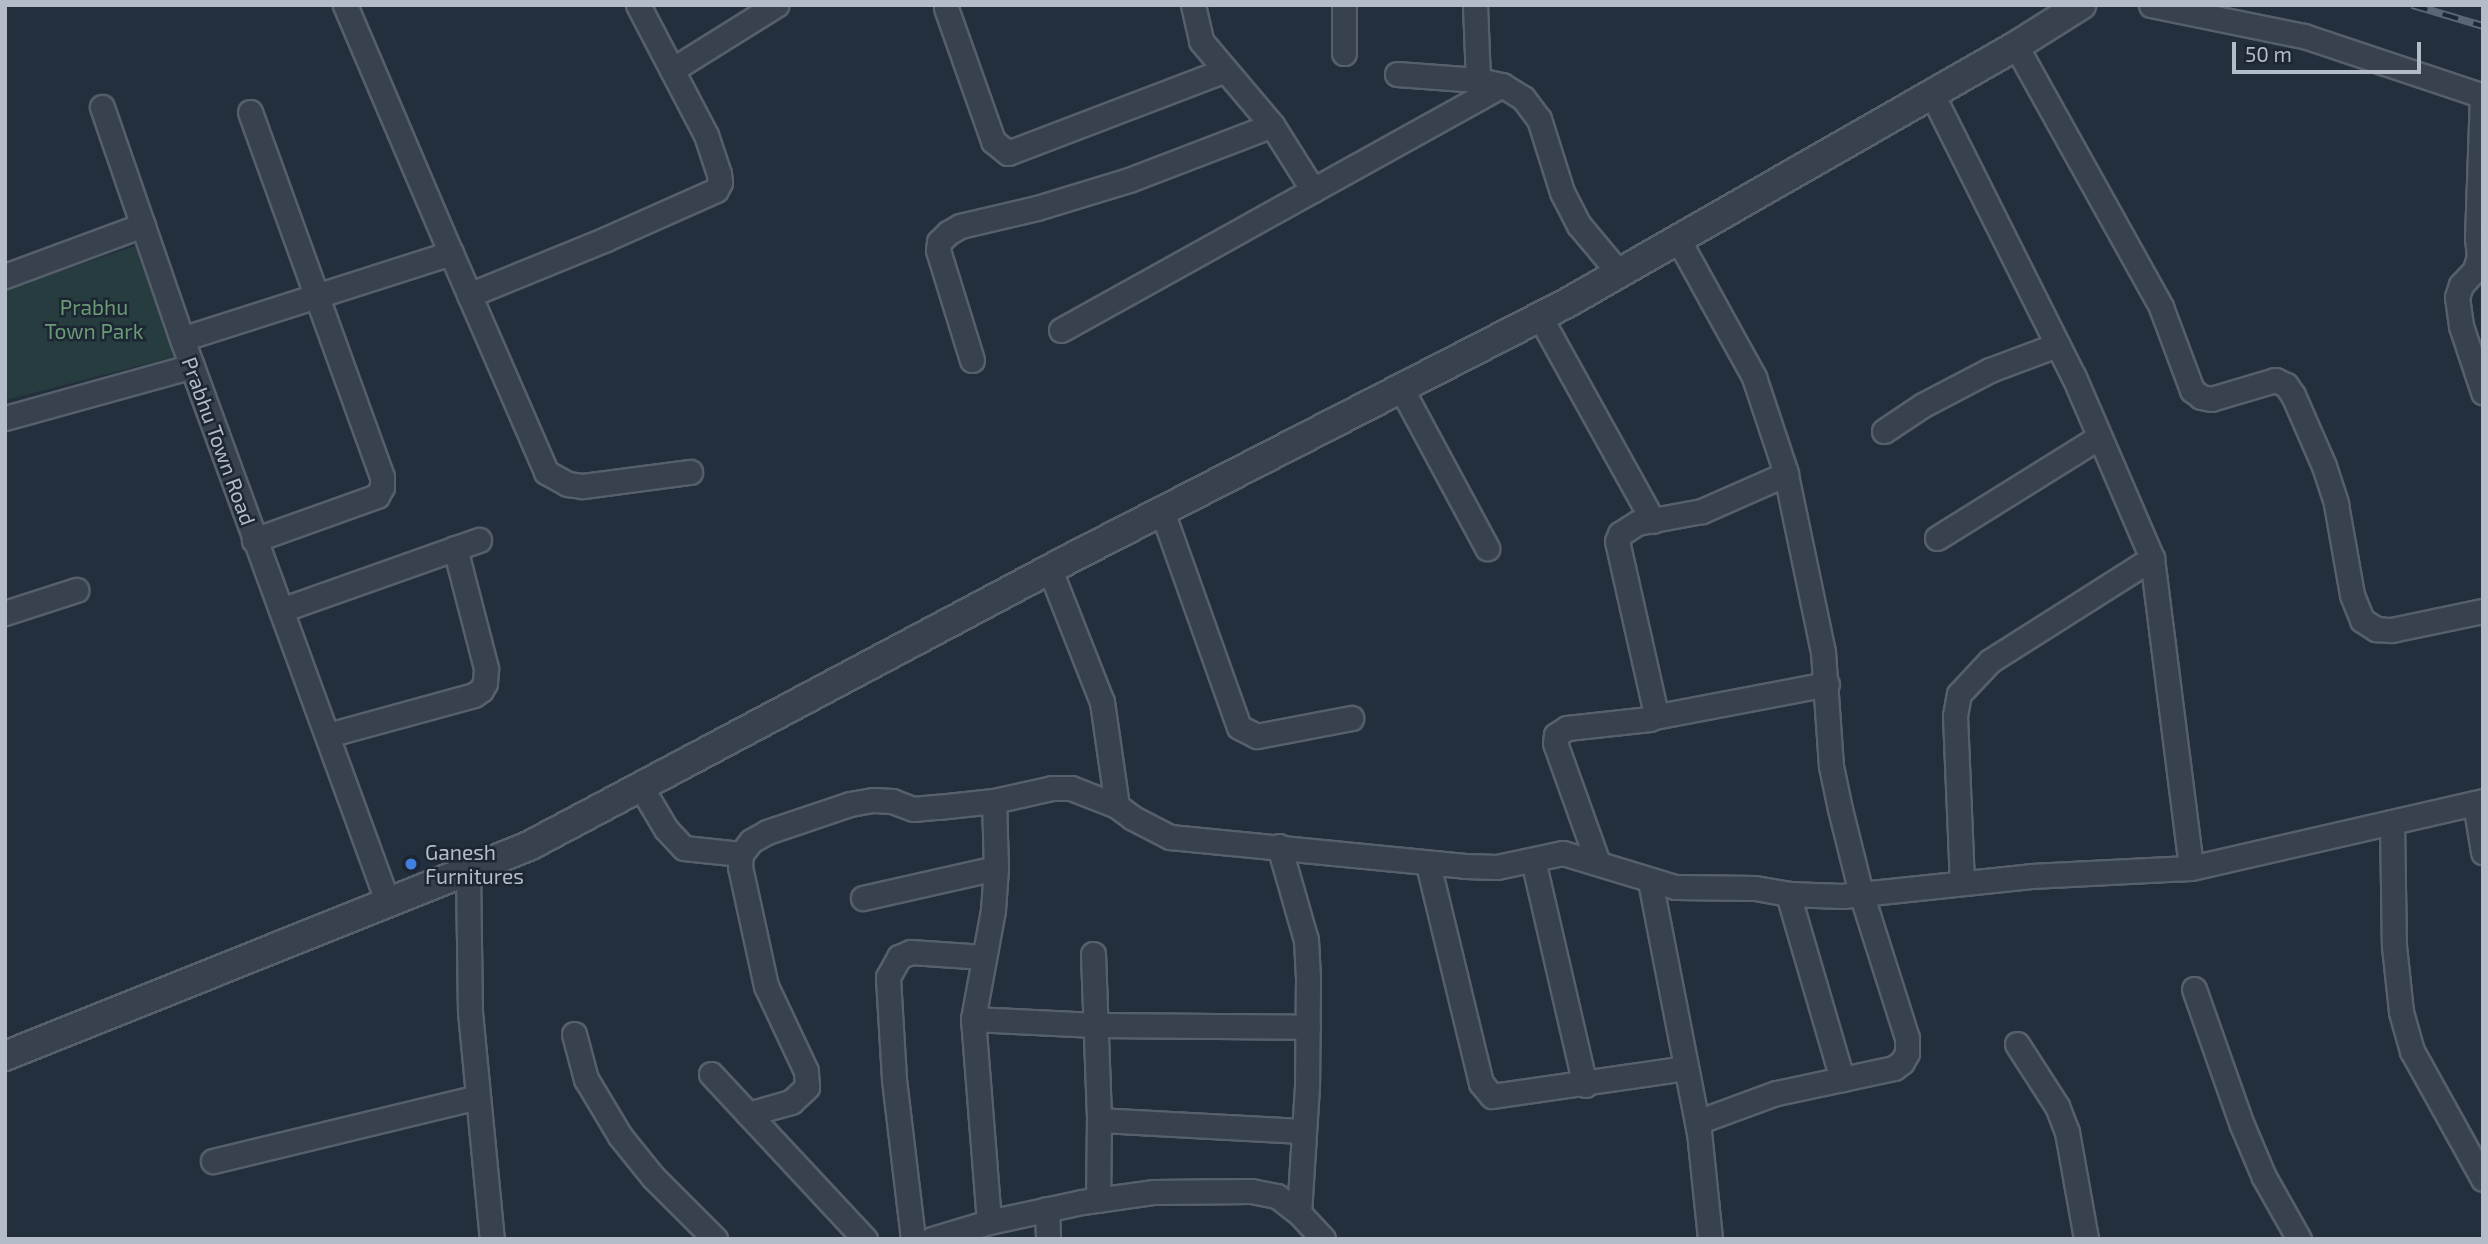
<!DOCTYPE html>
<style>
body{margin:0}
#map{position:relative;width:2488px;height:1244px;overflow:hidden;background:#242f3e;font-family:"Exo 2",sans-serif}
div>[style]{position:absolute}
.green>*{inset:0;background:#263c3f}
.roads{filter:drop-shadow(2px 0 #565f6c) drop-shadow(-2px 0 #565f6c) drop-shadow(0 2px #565f6c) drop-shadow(0 -2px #565f6c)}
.minor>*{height:23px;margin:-11.5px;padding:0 11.5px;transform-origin:11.5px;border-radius:11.5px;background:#38414e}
.tertiary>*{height:28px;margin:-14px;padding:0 14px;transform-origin:14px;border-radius:14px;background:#38414e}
.rail>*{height:8px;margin-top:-4px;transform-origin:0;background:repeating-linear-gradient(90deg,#1d2633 0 16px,#5a6575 0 32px);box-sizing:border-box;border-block:2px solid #5a6575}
.dots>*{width:19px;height:19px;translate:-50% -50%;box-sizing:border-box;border:4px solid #1d2633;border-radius:50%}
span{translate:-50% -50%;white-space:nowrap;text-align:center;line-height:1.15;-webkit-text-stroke:5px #1d2633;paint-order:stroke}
.park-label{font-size:21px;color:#6b9a76}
.street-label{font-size:21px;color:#b4bcc9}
.poi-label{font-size:21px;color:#b4bcc9}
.left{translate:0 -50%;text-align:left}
.frame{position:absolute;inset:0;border:7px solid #b4bcc9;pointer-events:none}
.scale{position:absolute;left:2232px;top:42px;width:189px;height:32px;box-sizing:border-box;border:4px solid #b4bcc9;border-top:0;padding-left:9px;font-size:21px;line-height:24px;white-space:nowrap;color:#b4bcc9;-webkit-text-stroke:5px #1d2633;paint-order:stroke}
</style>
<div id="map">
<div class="green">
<i style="clip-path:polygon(135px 246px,174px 357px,5px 400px,5px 290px)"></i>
</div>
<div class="roads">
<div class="minor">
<i style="left:345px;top:5px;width:270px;rotate:66.9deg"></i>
<i style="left:451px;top:253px;width:282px;rotate:162.3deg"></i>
<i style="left:182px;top:339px;width:600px;rotate:69.94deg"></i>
<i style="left:1193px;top:5px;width:37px;rotate:77deg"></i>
<i style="left:1201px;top:41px;width:110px;rotate:49.8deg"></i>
<i style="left:1272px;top:125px;width:77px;rotate:57.8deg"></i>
<i style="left:1475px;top:5px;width:75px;rotate:87.7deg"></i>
<i style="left:2151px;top:5px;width:156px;rotate:11.5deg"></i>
<i style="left:2304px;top:36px;width:189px;rotate:18.5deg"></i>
<i style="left:946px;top:8px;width:141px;rotate:70.5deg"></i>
<i style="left:993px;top:141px;width:19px;rotate:39deg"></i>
<i style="left:1008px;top:153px;width:232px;rotate:-20.9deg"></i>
<i style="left:2016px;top:46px;width:299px;rotate:60.9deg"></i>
<i style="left:2161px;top:307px;width:89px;rotate:69.5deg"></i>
<i style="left:2192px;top:390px;width:11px;rotate:38deg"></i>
<i style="left:2201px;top:397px;width:10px;rotate:11deg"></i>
<i style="left:2211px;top:399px;width:67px;rotate:-16.5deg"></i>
<i style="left:2275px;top:380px;width:12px;rotate:24deg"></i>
<i style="left:2286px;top:385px;width:12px;rotate:55deg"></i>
<i style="left:2293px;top:395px;width:77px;rotate:66.4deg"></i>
<i style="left:2324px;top:466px;width:40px;rotate:72deg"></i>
<i style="left:2336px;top:504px;width:92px;rotate:80deg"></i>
<i style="left:2352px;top:595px;width:27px;rotate:68deg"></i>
<i style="left:2362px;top:620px;width:17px;rotate:33deg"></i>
<i style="left:2376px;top:629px;width:16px;rotate:4deg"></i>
<i style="left:2392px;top:630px;width:93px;rotate:-11.8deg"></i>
<i style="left:1344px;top:53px;width:48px;rotate:-90deg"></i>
<i style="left:672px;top:70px;width:123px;rotate:-32deg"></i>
<i style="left:1397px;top:74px;width:81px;rotate:4.2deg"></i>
<i style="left:1478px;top:80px;width:25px;rotate:12deg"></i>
<i style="left:1502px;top:85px;width:25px;rotate:32deg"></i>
<i style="left:1523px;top:98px;width:26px;rotate:53deg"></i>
<i style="left:1539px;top:119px;width:77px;rotate:72.5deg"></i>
<i style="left:1562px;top:192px;width:37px;rotate:63deg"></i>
<i style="left:1579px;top:225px;width:64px;rotate:50.1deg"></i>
<i style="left:1931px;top:92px;width:319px;rotate:63.4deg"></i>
<i style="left:2074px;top:377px;width:197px;rotate:66.7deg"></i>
<i style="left:2152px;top:558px;width:312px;rotate:82.8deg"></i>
<i style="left:2191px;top:868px;width:300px;rotate:-12.9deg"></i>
<i style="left:2482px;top:95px;width:143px;rotate:92deg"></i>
<i style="left:2477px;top:238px;width:18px;rotate:84deg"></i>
<i style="left:2479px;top:256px;width:15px;rotate:106deg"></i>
<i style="left:2475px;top:270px;width:21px;rotate:133deg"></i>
<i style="left:2461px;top:285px;width:13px;rotate:108deg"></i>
<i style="left:2457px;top:297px;width:29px;rotate:82deg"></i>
<i style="left:2461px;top:326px;width:70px;rotate:71.6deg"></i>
<i style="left:102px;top:107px;width:245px;rotate:71deg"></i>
<i style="left:250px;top:112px;width:388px;rotate:70.1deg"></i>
<i style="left:382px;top:477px;width:10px;rotate:90deg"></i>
<i style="left:382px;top:487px;width:10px;rotate:119deg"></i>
<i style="left:377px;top:496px;width:131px;rotate:160.3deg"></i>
<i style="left:1679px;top:241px;width:155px;rotate:61.1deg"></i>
<i style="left:1754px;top:377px;width:98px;rotate:71.6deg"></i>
<i style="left:1785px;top:470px;width:186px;rotate:78.2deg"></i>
<i style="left:1823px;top:652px;width:114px;rotate:86deg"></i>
<i style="left:1831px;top:766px;width:44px;rotate:78.2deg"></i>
<i style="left:1840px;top:809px;width:87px;rotate:76deg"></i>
<i style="left:1861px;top:893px;width:152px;rotate:72.4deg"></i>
<i style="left:1907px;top:1038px;width:15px;rotate:90deg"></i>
<i style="left:1907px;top:1053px;width:10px;rotate:119deg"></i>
<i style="left:1902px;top:1062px;width:10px;rotate:143deg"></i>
<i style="left:1894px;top:1068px;width:121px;rotate:168deg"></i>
<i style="left:1776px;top:1093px;width:84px;rotate:159.8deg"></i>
<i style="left:451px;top:253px;width:239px;rotate:66.5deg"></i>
<i style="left:546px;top:472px;width:25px;rotate:29deg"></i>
<i style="left:568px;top:484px;width:15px;rotate:8deg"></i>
<i style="left:583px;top:486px;width:108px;rotate:-7.5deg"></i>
<i style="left:5px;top:276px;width:147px;rotate:-20.3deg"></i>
<i style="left:469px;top:295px;width:148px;rotate:-22.2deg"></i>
<i style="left:606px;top:239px;width:120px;rotate:-24deg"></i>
<i style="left:716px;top:190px;width:9px;rotate:-63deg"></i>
<i style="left:720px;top:182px;width:8px;rotate:-97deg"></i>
<i style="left:719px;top:174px;width:41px;rotate:-108.4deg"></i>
<i style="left:706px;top:135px;width:147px;rotate:-117.6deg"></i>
<i style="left:1540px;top:317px;width:233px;rotate:61deg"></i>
<i style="left:1061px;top:330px;width:504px;rotate:-29.05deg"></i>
<i style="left:972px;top:360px;width:115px;rotate:-107.2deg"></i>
<i style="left:938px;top:250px;width:8px;rotate:-83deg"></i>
<i style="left:939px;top:242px;width:13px;rotate:-45deg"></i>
<i style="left:948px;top:233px;width:14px;rotate:-30deg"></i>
<i style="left:960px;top:226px;width:79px;rotate:-13.2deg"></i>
<i style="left:1037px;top:208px;width:96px;rotate:-16.9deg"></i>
<i style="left:1129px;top:180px;width:153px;rotate:-21deg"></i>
<i style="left:1401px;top:388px;width:182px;rotate:61.7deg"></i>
<i style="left:5px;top:418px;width:194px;rotate:-15.5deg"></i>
<i style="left:1884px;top:431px;width:47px;rotate:-33.7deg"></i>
<i style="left:1923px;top:405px;width:76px;rotate:-27.6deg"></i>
<i style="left:1990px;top:370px;width:72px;rotate:-20.5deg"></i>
<i style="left:1162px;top:511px;width:229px;rotate:70.4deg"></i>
<i style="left:1239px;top:727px;width:20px;rotate:27deg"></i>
<i style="left:1257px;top:736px;width:96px;rotate:-10.8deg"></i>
<i style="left:1937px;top:538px;width:191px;rotate:-31.9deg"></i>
<i style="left:1050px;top:570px;width:142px;rotate:68.5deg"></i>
<i style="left:1102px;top:702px;width:105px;rotate:81.8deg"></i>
<i style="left:281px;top:610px;width:210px;rotate:-19.5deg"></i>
<i style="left:5px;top:613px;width:75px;rotate:-17.9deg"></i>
<i style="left:1654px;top:717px;width:176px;rotate:-10.8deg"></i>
<i style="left:328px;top:735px;width:151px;rotate:-15.3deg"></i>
<i style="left:474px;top:695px;width:9px;rotate:-36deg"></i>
<i style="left:481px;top:690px;width:8px;rotate:-60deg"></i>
<i style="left:485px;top:683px;width:15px;rotate:-86deg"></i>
<i style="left:486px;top:668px;width:124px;rotate:-104.5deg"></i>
<i style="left:641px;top:787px;width:49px;rotate:59.2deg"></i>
<i style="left:666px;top:829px;width:26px;rotate:47deg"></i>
<i style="left:684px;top:848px;width:57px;rotate:6deg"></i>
<i style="left:2475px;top:803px;width:50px;rotate:80.7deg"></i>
<i style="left:2392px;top:822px;width:124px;rotate:89.1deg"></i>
<i style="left:2394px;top:946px;width:66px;rotate:83.9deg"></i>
<i style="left:2401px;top:1012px;width:41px;rotate:74.2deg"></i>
<i style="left:2412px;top:1051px;width:146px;rotate:61deg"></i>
<i style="left:1279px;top:846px;width:98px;rotate:74deg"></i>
<i style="left:1306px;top:940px;width:38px;rotate:87deg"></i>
<i style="left:1308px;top:978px;width:108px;rotate:90.5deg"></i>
<i style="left:1307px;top:1086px;width:127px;rotate:93.6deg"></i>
<i style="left:1533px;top:860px;width:231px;rotate:77deg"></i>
<i style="left:1598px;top:863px;width:127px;rotate:-109.7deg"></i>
<i style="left:1555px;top:743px;width:8px;rotate:-83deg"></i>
<i style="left:1556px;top:735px;width:13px;rotate:-32deg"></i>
<i style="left:1567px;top:728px;width:83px;rotate:-6.2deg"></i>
<i style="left:1650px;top:719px;width:8px;rotate:-40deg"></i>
<i style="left:1656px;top:714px;width:177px;rotate:-102.7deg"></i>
<i style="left:1617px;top:541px;width:8px;rotate:-67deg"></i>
<i style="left:1620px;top:534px;width:20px;rotate:-33deg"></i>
<i style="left:1637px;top:523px;width:66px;rotate:-10.5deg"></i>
<i style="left:1702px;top:511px;width:92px;rotate:-23.8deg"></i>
<i style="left:1428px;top:864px;width:225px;rotate:76.4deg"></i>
<i style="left:1481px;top:1083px;width:17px;rotate:50deg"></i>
<i style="left:1492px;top:1096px;width:196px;rotate:-8.2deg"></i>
<i style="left:468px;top:871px;width:141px;rotate:89.2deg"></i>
<i style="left:470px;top:1012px;width:228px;rotate:84.5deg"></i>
<i style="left:1650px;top:881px;width:256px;rotate:79deg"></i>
<i style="left:1699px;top:1132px;width:108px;rotate:84.1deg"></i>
<i style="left:1962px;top:883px;width:167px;rotate:-92.4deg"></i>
<i style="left:1955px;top:716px;width:22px;rotate:-80deg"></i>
<i style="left:1959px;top:694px;width:45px;rotate:-46.8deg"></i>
<i style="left:1990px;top:661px;width:192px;rotate:-32.4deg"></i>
<i style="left:1788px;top:894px;width:193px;rotate:73.7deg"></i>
<i style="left:863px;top:898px;width:136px;rotate:-12.7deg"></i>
<i style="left:1093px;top:954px;width:166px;rotate:87.9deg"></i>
<i style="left:1099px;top:1120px;width:80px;rotate:90.7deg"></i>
<i style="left:2194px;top:989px;width:144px;rotate:70.6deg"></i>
<i style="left:2242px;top:1125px;width:56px;rotate:67.1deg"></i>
<i style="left:2264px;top:1177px;width:71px;rotate:60.6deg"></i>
<i style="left:973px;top:1019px;width:122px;rotate:2.8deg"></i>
<i style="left:1095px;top:1025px;width:213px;rotate:0.5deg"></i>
<i style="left:574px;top:1034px;width:47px;rotate:75.1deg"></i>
<i style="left:586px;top:1079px;width:66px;rotate:59.2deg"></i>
<i style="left:620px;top:1136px;width:53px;rotate:51.2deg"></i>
<i style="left:653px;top:1177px;width:88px;rotate:45deg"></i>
<i style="left:2017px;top:1044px;width:74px;rotate:57.2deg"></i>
<i style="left:2057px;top:1106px;width:28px;rotate:69deg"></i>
<i style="left:2067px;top:1132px;width:109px;rotate:79.9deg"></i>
<i style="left:711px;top:1074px;width:226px;rotate:47deg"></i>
<i style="left:748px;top:1114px;width:45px;rotate:-15.6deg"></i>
<i style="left:791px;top:1102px;width:22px;rotate:-43deg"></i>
<i style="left:807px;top:1087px;width:16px;rotate:-94deg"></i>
<i style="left:806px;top:1071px;width:94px;rotate:-115.2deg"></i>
<i style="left:766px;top:986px;width:122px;rotate:-102.3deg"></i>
<i style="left:740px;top:867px;width:13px;rotate:-86deg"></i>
<i style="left:741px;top:854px;width:16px;rotate:-52deg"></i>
<i style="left:751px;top:841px;width:18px;rotate:-29deg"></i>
<i style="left:767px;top:832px;width:88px;rotate:-18.6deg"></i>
<i style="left:850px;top:804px;width:23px;rotate:-10deg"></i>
<i style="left:873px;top:800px;width:19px;rotate:3deg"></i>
<i style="left:892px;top:801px;width:22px;rotate:21deg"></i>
<i style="left:913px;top:809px;width:25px;rotate:-5deg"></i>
<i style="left:938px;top:807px;width:56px;rotate:-6.1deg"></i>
<i style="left:994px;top:801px;width:59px;rotate:-12.6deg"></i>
<i style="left:1052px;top:788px;width:19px"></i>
<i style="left:1071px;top:788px;width:49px;rotate:21.4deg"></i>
<i style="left:1117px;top:806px;width:20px;rotate:37deg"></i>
<i style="left:1133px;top:818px;width:42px;rotate:27.2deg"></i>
<i style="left:1170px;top:837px;width:296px;rotate:5.6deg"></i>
<i style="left:1465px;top:866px;width:32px;rotate:2deg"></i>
<i style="left:1497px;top:867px;width:67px;rotate:-12deg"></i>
<i style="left:1563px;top:853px;width:117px;rotate:16.9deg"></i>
<i style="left:1675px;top:887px;width:80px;rotate:0.7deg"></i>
<i style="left:1755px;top:888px;width:34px;rotate:10deg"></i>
<i style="left:1788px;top:894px;width:54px;rotate:2.1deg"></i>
<i style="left:1842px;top:896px;width:190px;rotate:-6deg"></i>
<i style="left:2031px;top:876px;width:160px;rotate:-2.9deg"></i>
<i style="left:1099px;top:1120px;width:205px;rotate:3.1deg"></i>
<i style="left:213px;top:1161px;width:272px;rotate:-13.6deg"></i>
<i style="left:1047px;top:1209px;width:30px;rotate:88deg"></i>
<i style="left:989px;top:1222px;width:204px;rotate:-94.5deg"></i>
<i style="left:973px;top:1019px;width:111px;rotate:-79.6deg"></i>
<i style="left:993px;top:910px;width:42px;rotate:-85.9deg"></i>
<i style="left:996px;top:868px;width:67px;rotate:-91.7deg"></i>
<i style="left:913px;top:1239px;width:161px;rotate:-96.8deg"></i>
<i style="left:894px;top:1079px;width:102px;rotate:-93.4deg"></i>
<i style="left:888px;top:977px;width:23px;rotate:-61deg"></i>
<i style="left:899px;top:957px;width:13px;rotate:-23deg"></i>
<i style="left:911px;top:952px;width:73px;rotate:3.9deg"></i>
<i style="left:932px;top:1239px;width:59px;rotate:-16.6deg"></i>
<i style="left:989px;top:1222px;width:95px;rotate:-12.1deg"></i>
<i style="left:1082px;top:1202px;width:73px;rotate:-7.9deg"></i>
<i style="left:1154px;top:1192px;width:97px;rotate:-0.6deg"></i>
<i style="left:1251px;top:1191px;width:26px;rotate:11deg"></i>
<i style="left:1277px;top:1196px;width:28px;rotate:38deg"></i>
<i style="left:1299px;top:1213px;width:35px;rotate:47deg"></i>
</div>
<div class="tertiary">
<i style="left:5px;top:1056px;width:565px;rotate:-21.84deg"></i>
<i style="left:529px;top:846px;width:612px;rotate:-27.99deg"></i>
<i style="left:1069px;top:559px;width:560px;rotate:-27.21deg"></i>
<i style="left:1567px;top:303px;width:517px;rotate:-29.79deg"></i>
<i style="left:2016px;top:46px;width:77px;rotate:-32.2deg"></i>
</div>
</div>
<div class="rail">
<i style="left:2412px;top:5px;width:74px;rotate:16.5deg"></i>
</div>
<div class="dots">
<i style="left:411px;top:864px;background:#3f7fe0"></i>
</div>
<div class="park-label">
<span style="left:94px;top:319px">Prabhu<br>Town Park</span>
</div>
<div class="street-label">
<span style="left:219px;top:441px;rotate:70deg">Prabhu Town Road</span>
</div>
<div class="poi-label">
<span class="left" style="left:425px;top:864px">Ganesh<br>Furnitures</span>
</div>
<div class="frame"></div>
<div class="scale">50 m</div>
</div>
